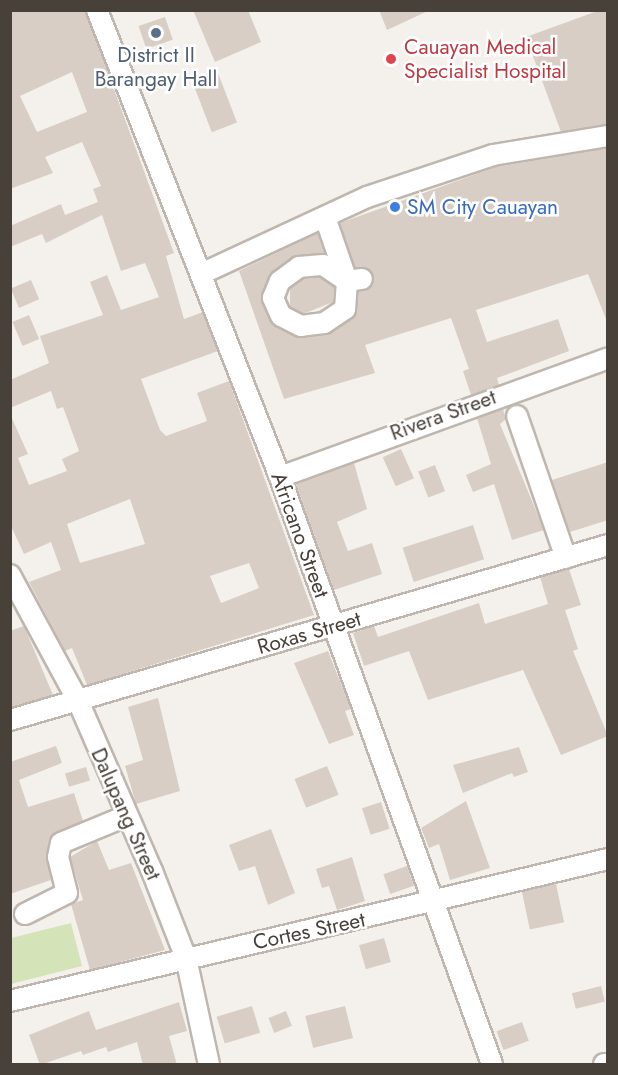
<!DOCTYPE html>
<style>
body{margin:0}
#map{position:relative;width:618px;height:1075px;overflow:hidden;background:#f4f1ec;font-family:Jost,sans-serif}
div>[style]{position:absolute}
.green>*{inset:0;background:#d5e3b9}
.building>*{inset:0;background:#d8cec5;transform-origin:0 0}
.roads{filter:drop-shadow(2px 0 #bfb7af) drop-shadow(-2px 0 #bfb7af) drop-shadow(0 2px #bfb7af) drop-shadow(0 -2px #bfb7af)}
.minor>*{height:20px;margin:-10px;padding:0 10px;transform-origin:10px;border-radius:10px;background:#fff}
.dots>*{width:16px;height:16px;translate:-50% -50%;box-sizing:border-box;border:3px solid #fff;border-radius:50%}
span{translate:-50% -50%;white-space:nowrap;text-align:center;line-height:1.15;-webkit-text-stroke:5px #fff;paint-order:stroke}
.health-label{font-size:21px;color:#be3a42}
.left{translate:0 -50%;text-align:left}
.service-label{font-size:21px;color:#4e5e75}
.shop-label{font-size:21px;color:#366cbe}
.street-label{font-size:21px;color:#48413a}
.frame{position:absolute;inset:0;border:12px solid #48413a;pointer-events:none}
</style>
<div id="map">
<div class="green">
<i style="clip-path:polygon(71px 923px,82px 966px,11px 984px,11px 938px)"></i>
</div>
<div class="building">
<i style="clip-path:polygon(evenodd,10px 10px,85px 10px,174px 253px,166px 256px,184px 319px,203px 312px,218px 351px,141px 379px,160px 430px,166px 436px,207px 421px,197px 393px,229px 381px,314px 615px,87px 685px,72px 648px,65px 651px,29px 582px,61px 570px,51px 542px,24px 554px,10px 524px,10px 414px,28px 454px,18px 458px,29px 485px,67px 471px,62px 459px,79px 451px,63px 407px,57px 409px,51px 391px,10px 408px,10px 380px,49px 363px,40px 336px,103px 315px,90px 282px,107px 275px,121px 310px,159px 297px,145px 263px,121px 271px,102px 215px,46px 243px,42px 234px,10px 247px,10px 226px,61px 204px,65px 215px,98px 202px,93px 189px,101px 186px,82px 142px,45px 157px,53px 173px,10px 189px,10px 10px,72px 72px,87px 112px,37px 132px,20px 96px,72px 72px,10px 10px,130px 499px,145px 544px,80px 563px,67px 524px,130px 499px,10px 10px,249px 563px,259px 588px,221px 603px,210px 576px,249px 563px)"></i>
<i style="clip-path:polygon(193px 10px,248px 10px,261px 42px,215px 62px)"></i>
<i style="clip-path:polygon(379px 10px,430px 10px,387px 30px)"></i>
<i style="clip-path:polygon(600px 10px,608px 10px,608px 124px,561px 132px,526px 37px)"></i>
<i style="left:165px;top:17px;width:24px;height:28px;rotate:71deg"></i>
<i style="left:218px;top:73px;width:53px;height:27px;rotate:69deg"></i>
<i style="clip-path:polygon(608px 148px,608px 324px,588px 274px,476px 310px,487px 342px,558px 319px,569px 351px,497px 378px,499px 385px,471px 395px,463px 371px,469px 369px,451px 318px,365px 345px,375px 373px,284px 399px,239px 271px,318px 233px,325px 254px,292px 257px,269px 276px,261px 299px,276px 327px,302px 338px,326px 335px,355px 315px,358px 292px,370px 288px,374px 278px,367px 268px,355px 268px,340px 223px,496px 167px)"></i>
<i style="clip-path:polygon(320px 277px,335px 287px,333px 302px,303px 314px,290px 307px,290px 289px,303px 279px)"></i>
<i style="left:31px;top:280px;width:21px;height:22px;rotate:67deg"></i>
<i style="left:29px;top:315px;width:26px;height:18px;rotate:67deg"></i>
<i style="clip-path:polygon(503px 409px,506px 419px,500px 424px,544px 530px,512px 540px,494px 484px,473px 492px,466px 475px,491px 464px,477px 418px)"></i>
<i style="left:401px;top:449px;width:32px;height:20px;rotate:66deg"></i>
<i style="clip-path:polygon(608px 462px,608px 520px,570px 532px,552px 480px)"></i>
<i style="clip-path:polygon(354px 463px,367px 509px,337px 522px,348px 551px,372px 543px,382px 574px,334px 590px,296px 484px)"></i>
<i style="left:435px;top:465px;width:28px;height:18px;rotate:69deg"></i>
<i style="left:473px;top:525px;width:36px;height:74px;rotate:72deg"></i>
<i style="clip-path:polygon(569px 569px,581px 605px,565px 610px,578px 649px,573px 651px,608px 736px,561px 755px,523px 670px,428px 700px,409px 651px,364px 666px,353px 633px,374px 626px,378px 637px,479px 603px,485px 624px,548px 604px,540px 577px)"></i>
<i style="clip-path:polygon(24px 626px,53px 695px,10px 707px,10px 631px)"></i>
<i style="clip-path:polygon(328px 651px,351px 709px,345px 711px,354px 735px,329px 744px,294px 663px)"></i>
<i style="clip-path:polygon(158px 698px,180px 791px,136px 804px,125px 766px,143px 760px,128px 707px)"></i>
<i style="clip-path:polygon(56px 746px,62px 763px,19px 780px,28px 807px,74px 793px,83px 821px,51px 836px,46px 855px,51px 880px,10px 894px,10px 762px)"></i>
<i style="clip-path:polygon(519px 747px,528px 772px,514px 777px,512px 773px,463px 793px,453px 765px)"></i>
<i style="left:327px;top:766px;width:31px;height:35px;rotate:68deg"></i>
<i style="left:86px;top:767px;width:14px;height:22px;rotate:73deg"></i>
<i style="clip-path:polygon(466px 801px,490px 868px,450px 880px,439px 844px,429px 848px,421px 828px)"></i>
<i style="left:381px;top:802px;width:28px;height:20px;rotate:72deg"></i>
<i style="clip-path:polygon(271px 829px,295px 893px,268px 905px,255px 866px,239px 871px,229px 845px)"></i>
<i style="clip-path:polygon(97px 841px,109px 870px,131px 863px,165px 950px,90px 970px,71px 904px,83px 900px,70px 857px)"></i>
<i style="clip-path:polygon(352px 857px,365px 901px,337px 910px,329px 886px,322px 888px,316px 869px)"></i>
<i style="left:407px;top:866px;width:21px;height:25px;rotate:71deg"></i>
<i style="left:556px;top:884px;width:39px;height:35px;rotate:78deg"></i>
<i style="left:384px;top:938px;width:25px;height:26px;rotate:74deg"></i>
<i style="left:601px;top:986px;width:16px;height:30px;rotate:76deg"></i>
<i style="clip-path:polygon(179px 1002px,187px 1031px,169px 1036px,177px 1065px,143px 1065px,137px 1042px,108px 1052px,106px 1047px,83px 1055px,81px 1051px,40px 1065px,29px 1035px,89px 1011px,96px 1030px)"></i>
<i style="left:252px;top:1006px;width:28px;height:37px;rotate:73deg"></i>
<i style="left:345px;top:1006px;width:33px;height:41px;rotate:76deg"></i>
<i style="left:286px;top:1011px;width:16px;height:19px;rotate:68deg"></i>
<i style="left:522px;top:1022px;width:20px;height:27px;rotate:70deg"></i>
</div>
<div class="roads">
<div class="minor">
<i style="left:97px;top:10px;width:502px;rotate:68.6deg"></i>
<i style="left:280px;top:477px;width:624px;rotate:70.14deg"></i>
<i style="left:325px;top:217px;width:68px;rotate:71deg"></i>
<i style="left:347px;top:281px;width:28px;rotate:94deg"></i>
<i style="left:345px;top:309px;width:25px;rotate:146deg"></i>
<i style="left:324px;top:323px;width:23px;rotate:173deg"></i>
<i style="left:301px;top:326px;width:22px;rotate:-153deg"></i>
<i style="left:281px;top:316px;width:20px;rotate:-114deg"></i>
<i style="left:273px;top:298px;width:18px;rotate:-68deg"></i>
<i style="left:280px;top:281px;width:24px;rotate:-36deg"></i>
<i style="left:299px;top:267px;width:24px;rotate:-5deg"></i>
<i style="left:323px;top:265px;width:29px;rotate:34deg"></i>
<i style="left:347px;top:281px;width:15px;rotate:-8deg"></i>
<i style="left:201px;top:274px;width:183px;rotate:-24.9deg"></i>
<i style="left:367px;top:197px;width:133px;rotate:-18.4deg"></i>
<i style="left:493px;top:155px;width:117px;rotate:-9.4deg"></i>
<i style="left:517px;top:416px;width:150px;rotate:71deg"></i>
<i style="left:280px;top:477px;width:349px;rotate:-19.9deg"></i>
<i style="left:10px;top:575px;width:143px;rotate:61.6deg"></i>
<i style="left:78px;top:701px;width:185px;rotate:66.5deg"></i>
<i style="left:152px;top:871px;width:93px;rotate:68.7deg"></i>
<i style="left:186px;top:958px;width:108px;rotate:77.8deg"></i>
<i style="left:10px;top:720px;width:623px;rotate:-16.31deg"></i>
<i style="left:25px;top:914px;width:47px;rotate:-26.6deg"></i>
<i style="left:67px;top:893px;width:37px;rotate:-104deg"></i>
<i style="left:58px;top:857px;width:14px;rotate:-78deg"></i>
<i style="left:61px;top:843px;width:68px;rotate:-22.4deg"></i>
<i style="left:10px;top:1001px;width:615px;rotate:-13.36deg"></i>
<i style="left:604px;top:1064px;width:4px"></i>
</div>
</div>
<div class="dots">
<i style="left:156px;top:33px;background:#5c6f8a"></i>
<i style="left:391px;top:59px;background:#e0444e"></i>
<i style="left:395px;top:207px;background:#3f7fe0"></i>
</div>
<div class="health-label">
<span class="left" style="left:404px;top:59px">Cauayan Medical<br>Specialist Hospital</span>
</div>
<div class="service-label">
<span style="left:156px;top:67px">District II<br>Barangay Hall</span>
</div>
<div class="shop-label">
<span class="left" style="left:407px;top:207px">SM City Cauayan</span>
</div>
<div class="street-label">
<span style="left:443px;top:415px;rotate:-20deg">Rivera Street</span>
<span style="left:300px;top:535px;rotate:70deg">Africano Street</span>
<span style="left:309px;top:633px;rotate:-16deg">Roxas Street</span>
<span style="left:126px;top:814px;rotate:66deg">Dalupang Street</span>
<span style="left:309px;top:931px;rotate:-12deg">Cortes Street</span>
</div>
<div class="frame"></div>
</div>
